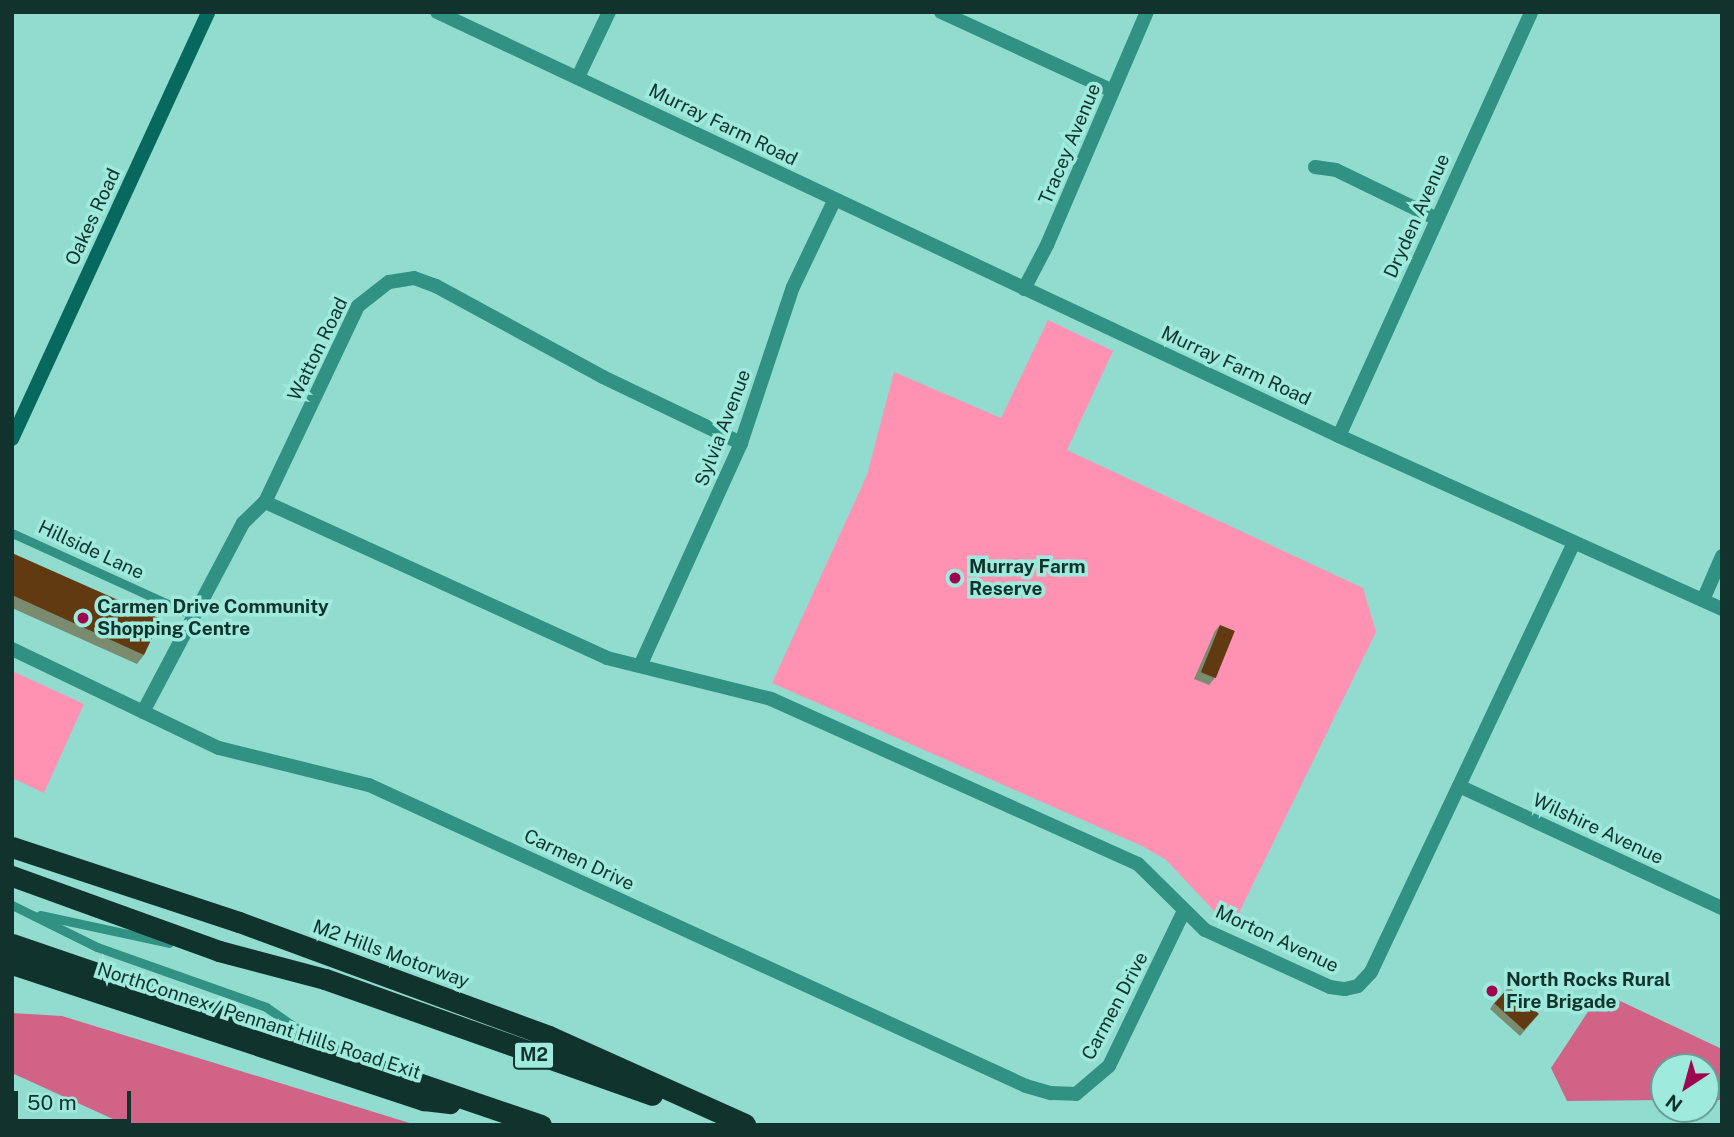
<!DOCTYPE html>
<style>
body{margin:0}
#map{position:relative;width:1734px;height:1137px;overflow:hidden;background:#91dccf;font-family:"Public Sans",sans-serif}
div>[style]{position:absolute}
.green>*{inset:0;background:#ff92b2}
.forest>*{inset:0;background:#d16486}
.service>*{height:9px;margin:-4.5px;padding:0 4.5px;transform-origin:4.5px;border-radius:4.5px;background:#319183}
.minor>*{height:14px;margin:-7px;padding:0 7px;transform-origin:7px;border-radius:7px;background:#319183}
.secondary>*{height:14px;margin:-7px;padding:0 7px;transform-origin:7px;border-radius:7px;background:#07695e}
.motorway>*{height:21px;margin:-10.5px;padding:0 10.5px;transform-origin:10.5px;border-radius:10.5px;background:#11332e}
.wall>*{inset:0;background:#7a8b70}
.building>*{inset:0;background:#623a12;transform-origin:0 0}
.dots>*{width:19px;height:19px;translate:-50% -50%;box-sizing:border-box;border:4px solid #9eeadc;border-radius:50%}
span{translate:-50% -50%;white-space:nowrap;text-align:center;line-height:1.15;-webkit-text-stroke:7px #9eeadc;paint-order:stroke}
.shield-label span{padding:2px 5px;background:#9eeadc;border:2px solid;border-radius:5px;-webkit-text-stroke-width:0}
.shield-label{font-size:18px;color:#12322d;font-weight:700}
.street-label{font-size:19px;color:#12322d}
.poi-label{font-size:19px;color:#12322d;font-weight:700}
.left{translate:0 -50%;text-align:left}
.frame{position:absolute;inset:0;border:14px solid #12322d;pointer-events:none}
.north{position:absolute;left:1650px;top:1053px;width:70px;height:70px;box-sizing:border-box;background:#9eeadc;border:2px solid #66a096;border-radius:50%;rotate:216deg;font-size:19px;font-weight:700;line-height:28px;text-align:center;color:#12322d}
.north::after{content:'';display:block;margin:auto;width:24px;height:32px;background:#9e074f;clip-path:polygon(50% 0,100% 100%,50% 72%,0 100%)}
.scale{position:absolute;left:14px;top:1091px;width:117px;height:32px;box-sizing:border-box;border:4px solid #12322d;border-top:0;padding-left:9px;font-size:21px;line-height:24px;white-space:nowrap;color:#12322d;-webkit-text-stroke:5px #9eeadc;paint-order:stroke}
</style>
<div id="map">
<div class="green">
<i style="clip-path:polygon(1048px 320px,1113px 351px,1067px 450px,1363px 588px,1376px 632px,1234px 923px,1217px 914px,1166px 860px,1144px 847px,772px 683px,867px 475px,894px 372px,1001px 418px)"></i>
<i style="clip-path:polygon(12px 671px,84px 704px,44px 793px,12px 778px)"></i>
</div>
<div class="forest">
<i style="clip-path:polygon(1601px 992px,1722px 1049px,1722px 1100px,1706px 1100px,1706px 1067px,1664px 1067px,1664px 1100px,1567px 1101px,1551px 1068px)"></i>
<i style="clip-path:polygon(12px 1013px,62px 1016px,416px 1125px,126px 1125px,12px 1073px)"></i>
</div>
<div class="service">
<i style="left:12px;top:533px;width:200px;rotate:24.5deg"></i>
<i style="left:12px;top:905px;width:95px;rotate:26.3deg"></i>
<i style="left:97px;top:947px;width:179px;rotate:19.5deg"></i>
<i style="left:266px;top:1007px;width:52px;rotate:34.9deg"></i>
<i style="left:40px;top:915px;width:132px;rotate:12.2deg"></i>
</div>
<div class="minor">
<i style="left:437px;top:12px;width:997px;rotate:25.18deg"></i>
<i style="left:1339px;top:436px;width:420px;rotate:24.3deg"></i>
<i style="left:941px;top:12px;width:189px;rotate:24.7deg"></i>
<i style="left:578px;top:77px;width:72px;rotate:-64.5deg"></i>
<i style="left:1315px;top:167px;width:21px;rotate:8deg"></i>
<i style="left:1336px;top:170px;width:112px;rotate:25.9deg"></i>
<i style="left:1024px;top:289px;width:50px;rotate:-62.4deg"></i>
<i style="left:1047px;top:245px;width:254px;rotate:-66.8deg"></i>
<i style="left:1339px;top:436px;width:465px;rotate:-65.6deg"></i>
<i style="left:265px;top:502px;width:376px;rotate:24.5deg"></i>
<i style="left:607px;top:658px;width:169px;rotate:14deg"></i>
<i style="left:771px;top:699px;width:402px;rotate:24.2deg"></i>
<i style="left:1138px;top:864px;width:94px;rotate:44.6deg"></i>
<i style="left:1205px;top:930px;width:137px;rotate:24.5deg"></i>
<i style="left:1330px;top:987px;width:15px;rotate:8deg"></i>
<i style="left:1345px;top:989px;width:13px;rotate:-13deg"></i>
<i style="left:1358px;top:986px;width:19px;rotate:-47deg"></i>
<i style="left:1371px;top:972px;width:473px;rotate:-64.7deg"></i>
<i style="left:1703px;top:600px;width:48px;rotate:-66.6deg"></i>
<i style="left:12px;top:649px;width:229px;rotate:25.6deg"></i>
<i style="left:219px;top:748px;width:154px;rotate:13.9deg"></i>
<i style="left:369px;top:785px;width:723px;rotate:24.61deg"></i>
<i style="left:1026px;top:1086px;width:26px;rotate:16deg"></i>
<i style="left:1051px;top:1093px;width:25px;rotate:2deg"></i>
<i style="left:1076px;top:1094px;width:43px;rotate:-40.3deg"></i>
<i style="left:1109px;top:1066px;width:172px;rotate:-64.2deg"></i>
<i style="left:640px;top:666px;width:245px;rotate:-65.6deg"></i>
<i style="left:741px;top:443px;width:164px;rotate:-71.6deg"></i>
<i style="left:793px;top:287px;width:95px;rotate:-64.5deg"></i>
<i style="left:143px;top:712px;width:214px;rotate:-62.1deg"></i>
<i style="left:243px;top:523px;width:30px;rotate:-44deg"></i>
<i style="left:265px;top:502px;width:217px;rotate:-64.6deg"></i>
<i style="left:358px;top:306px;width:39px;rotate:-38deg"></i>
<i style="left:389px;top:282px;width:25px;rotate:-9deg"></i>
<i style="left:414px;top:278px;width:23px;rotate:20deg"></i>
<i style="left:436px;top:286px;width:190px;rotate:28.6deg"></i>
<i style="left:603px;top:377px;width:153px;rotate:25.6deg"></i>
<i style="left:1459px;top:786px;width:290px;rotate:24.9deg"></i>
</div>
<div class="secondary">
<i style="left:12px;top:439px;width:470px;rotate:-65.3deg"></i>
</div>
<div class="motorway">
<i style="left:12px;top:847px;width:239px;rotate:18.3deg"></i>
<i style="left:239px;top:922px;width:330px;rotate:20.2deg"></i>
<i style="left:549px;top:1036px;width:215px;rotate:24.2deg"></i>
<i style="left:12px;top:876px;width:220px;rotate:19.9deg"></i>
<i style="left:219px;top:951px;width:110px;rotate:14.8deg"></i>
<i style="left:325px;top:979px;width:347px;rotate:19.5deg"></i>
<i style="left:12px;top:944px;width:559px;rotate:18.89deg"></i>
<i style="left:12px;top:964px;width:434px;rotate:18.3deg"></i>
<i style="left:424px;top:1100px;width:26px;rotate:7deg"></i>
</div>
<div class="wall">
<i style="clip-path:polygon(12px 553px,144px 655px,137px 664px,12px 608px)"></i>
<i style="clip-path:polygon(1220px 625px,1214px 679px,1209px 685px,1194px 679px,1215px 631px)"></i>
<i style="clip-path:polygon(1494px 1003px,1539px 1014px,1520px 1036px,1490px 1009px)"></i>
</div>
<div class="building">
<i style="clip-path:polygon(12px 553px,161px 619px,144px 655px,12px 595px)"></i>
<i style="left:1220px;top:625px;width:16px;height:51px;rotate:22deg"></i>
<i style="left:1509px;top:987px;width:40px;height:22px;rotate:42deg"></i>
</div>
<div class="dots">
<i style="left:955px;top:578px;background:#9e074f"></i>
<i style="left:83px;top:618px;background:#9e074f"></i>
<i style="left:1492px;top:991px;background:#9e074f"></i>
</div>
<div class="shield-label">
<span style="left:534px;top:1055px">M2</span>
</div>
<div class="street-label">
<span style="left:723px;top:125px;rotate:26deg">Murray Farm Road</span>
<span style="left:1070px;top:144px;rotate:-67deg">Tracey Avenue</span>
<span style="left:1417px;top:216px;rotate:-66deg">Dryden Avenue</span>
<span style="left:93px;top:217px;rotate:-65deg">Oakes Road</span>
<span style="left:318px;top:349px;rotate:-64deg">Watton Road</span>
<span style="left:1236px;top:366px;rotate:25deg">Murray Farm Road</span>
<span style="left:723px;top:428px;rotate:-69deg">Sylvia Avenue</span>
<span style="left:91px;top:550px;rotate:25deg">Hillside Lane</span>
<span style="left:1598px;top:829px;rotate:25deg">Wilshire Avenue</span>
<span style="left:579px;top:860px;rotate:25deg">Carmen Drive</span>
<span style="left:1277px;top:939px;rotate:25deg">Morton Avenue</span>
<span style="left:391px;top:954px;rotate:20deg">M2 Hills Motorway</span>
<span style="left:1115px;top:1006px;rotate:-62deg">Carmen Drive</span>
<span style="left:259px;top:1021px;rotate:18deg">NorthConnex / Pennant Hills Road Exit</span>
</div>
<div class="poi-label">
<span class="left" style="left:969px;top:578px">Murray Farm<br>Reserve</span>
<span class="left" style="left:97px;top:618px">Carmen Drive Community<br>Shopping Centre</span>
<span class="left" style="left:1506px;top:991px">North Rocks Rural<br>Fire Brigade</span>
</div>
<div class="frame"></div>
<div class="north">N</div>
<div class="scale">50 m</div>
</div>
